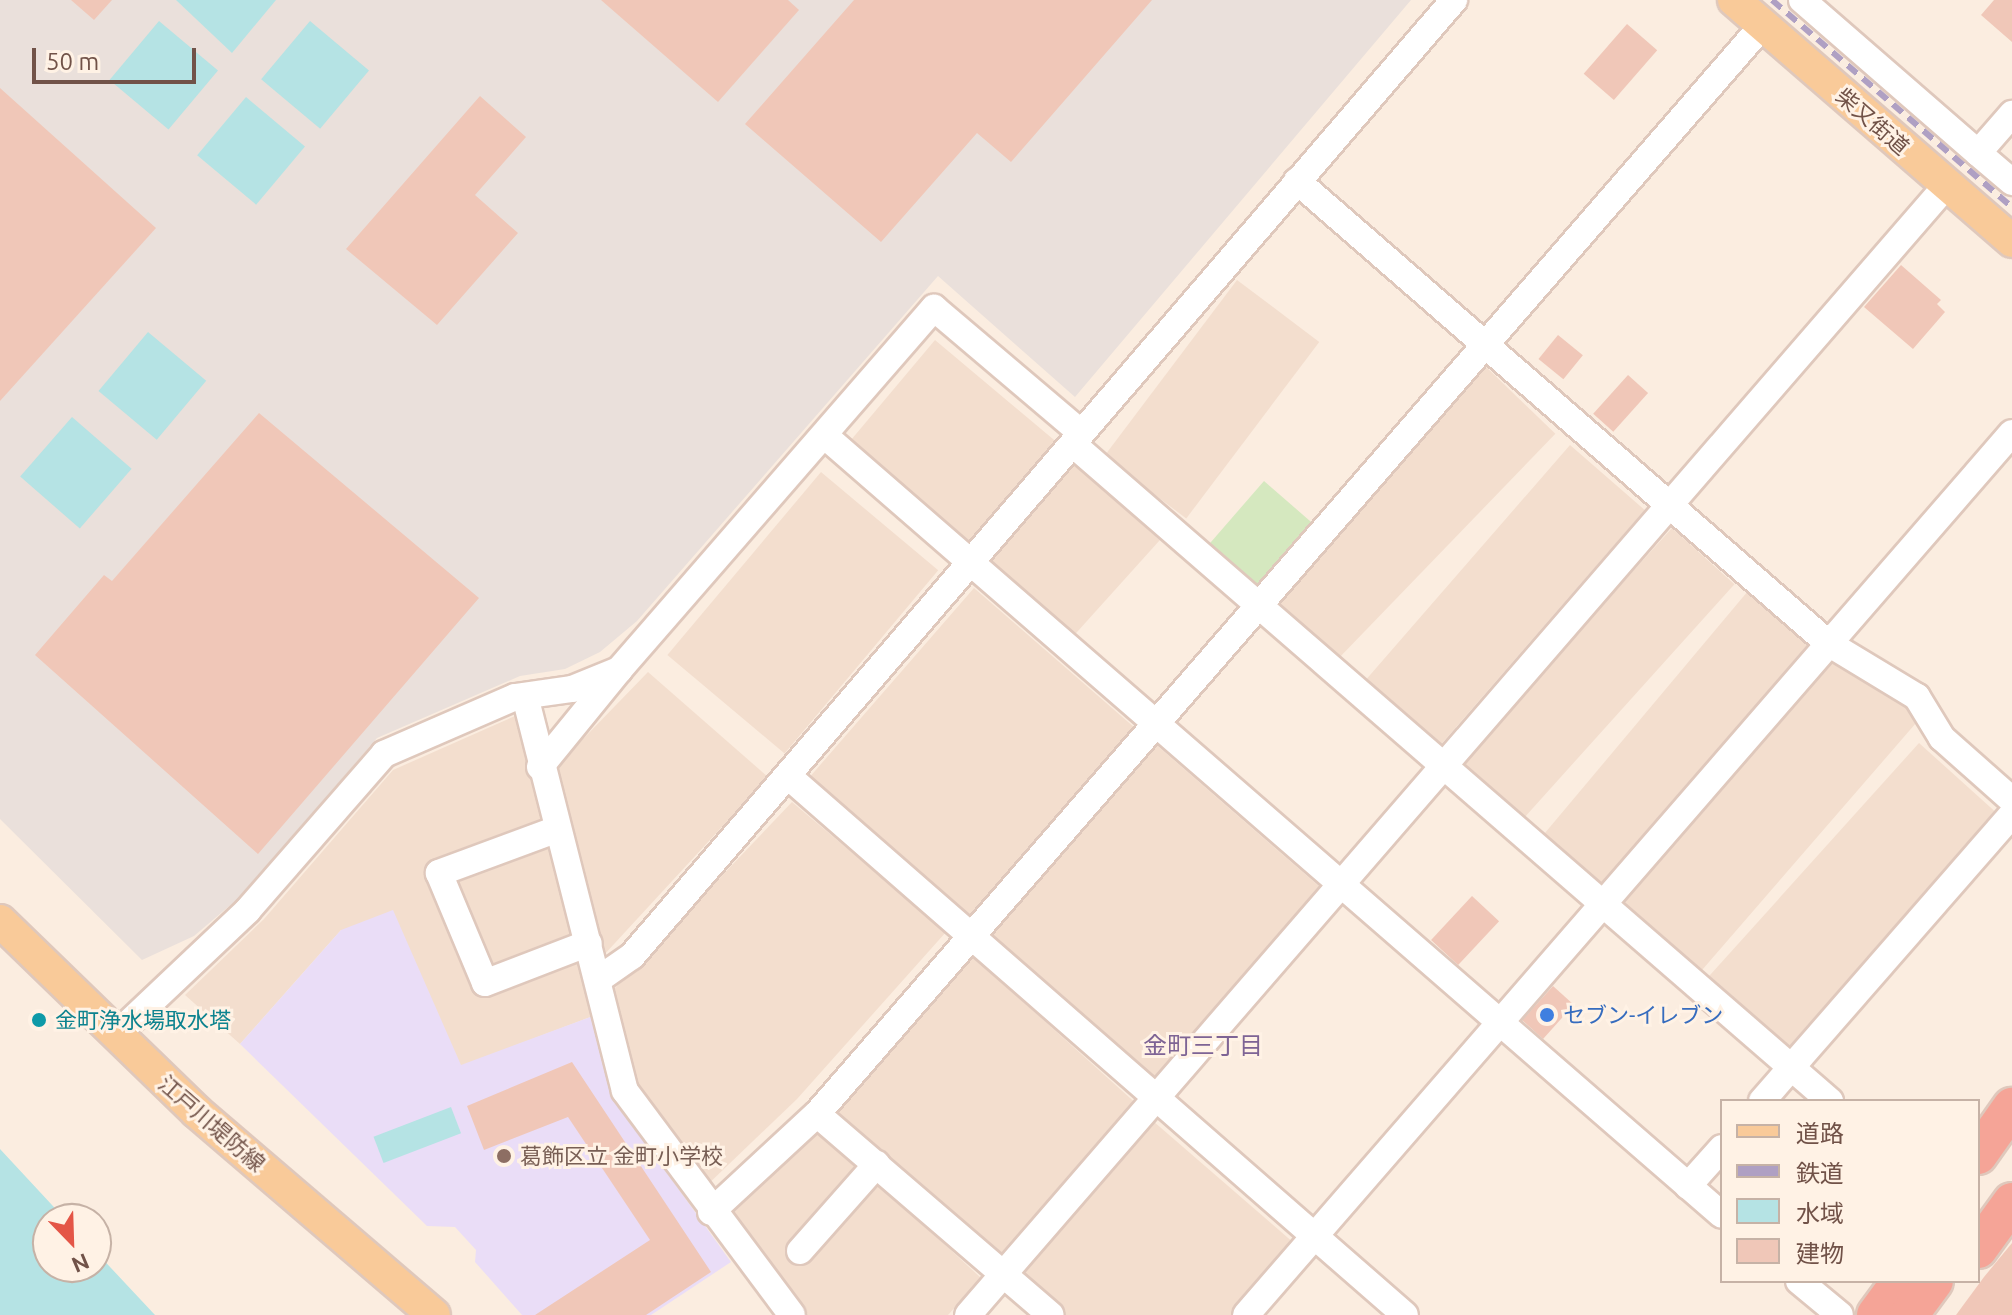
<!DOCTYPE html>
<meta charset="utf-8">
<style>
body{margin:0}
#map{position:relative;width:2012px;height:1315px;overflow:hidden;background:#fbede0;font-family:Ubuntu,"Noto Sans JP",sans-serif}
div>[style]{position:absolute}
.residential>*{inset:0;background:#f3dece;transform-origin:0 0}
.industrial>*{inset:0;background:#eae0db}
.education>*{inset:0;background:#eaddf7}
.green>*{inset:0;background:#d5e8bf;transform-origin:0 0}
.water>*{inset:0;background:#b5e3e4;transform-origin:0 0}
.building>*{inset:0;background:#f0c7b8;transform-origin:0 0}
.roads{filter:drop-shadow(2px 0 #dfc8bc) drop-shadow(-2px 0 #dfc8bc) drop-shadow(0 2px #dfc8bc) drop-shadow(0 -2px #dfc8bc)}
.minor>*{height:26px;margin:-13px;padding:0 13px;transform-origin:13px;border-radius:13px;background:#fff}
.major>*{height:32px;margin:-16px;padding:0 16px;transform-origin:16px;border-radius:16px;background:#f9ca99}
.highway>*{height:38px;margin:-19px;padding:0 19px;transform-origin:19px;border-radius:19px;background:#f5a497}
.rail>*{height:6px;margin-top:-3px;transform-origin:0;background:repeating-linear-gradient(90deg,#afa0c3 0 12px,transparent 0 20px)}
.dots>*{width:22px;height:22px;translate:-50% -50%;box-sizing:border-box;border:4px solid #fff2e5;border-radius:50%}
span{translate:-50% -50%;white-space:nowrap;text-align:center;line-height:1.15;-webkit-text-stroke:6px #fff2e5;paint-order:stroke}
.street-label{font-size:22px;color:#715248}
.shop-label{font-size:22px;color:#366cbe}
.left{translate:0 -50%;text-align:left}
.culture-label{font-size:22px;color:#0d838f}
.education-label{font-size:22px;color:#785e54}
.neighbourhood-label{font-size:24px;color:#7e6495}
.legend{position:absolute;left:1720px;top:1099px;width:260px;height:184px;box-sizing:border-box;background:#fff2e5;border:2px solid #c6b2a6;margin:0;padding:10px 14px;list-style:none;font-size:24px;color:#715248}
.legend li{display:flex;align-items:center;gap:16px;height:40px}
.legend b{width:40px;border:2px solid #c6b2a6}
.north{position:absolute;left:32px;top:1203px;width:80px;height:80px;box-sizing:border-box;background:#fff2e5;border:2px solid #c6b2a6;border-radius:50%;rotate:157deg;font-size:22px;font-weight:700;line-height:32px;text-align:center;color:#715248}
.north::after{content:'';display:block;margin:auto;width:28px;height:36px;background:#e45647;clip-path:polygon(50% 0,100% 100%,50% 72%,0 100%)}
.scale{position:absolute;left:32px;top:48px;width:164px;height:36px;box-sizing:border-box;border:4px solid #715248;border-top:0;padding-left:10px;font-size:24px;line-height:28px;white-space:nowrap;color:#715248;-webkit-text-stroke:6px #fff2e5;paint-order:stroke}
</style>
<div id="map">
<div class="residential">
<i style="left:1237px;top:280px;width:103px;height:221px;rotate:37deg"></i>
<i style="left:935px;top:340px;width:159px;height:132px;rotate:40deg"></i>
<i style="left:1482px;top:363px;width:102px;height:323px;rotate:44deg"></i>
<i style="left:1570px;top:445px;width:99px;height:319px;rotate:41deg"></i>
<i style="left:1075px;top:464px;width:114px;height:137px;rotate:42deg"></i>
<i style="left:821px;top:472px;width:153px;height:239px;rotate:40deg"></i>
<i style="left:1672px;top:528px;width:84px;height:324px;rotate:42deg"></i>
<i style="left:974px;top:588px;width:219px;height:255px;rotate:41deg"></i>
<i style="left:1748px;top:591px;width:85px;height:327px;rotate:40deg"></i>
<i style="clip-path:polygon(1824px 651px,1908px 707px,1916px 723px,1696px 977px,1613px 905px)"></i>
<i style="clip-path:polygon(648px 672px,768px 777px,603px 956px,552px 771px)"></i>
<i style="clip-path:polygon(515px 716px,593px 1016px,461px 1066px,341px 930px,240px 1044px,185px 995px,264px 919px,393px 770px)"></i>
<i style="left:1153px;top:742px;width:225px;height:259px;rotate:41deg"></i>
<i style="left:1919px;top:743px;width:109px;height:319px;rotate:42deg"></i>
<i style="clip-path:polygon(792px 802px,946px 932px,797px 1099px,703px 1189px,629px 1087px,614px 989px)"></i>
<i style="left:970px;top:954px;width:228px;height:207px;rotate:42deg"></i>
<i style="clip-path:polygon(1153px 1121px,1295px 1244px,1235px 1315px,1059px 1315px,1016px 1276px)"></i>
<i style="clip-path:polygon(821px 1130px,981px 1278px,948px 1315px,805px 1315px,722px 1216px)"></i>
</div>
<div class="industrial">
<i style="clip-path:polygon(0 0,1411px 0,1075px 397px,938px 276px,637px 621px,600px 652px,565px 669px,520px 676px,377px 738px,241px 896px,194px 936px,142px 960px,0 819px)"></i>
</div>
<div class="education">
<i style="clip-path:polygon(393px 910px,461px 1065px,593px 1016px,611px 1095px,731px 1262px,651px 1315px,522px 1315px,475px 1262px,476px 1250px,455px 1227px,427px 1226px,240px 1044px,341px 930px)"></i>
</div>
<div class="green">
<i style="left:1264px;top:481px;width:67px;height:94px;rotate:41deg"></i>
</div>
<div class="water">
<i style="clip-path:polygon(176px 0,276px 0,232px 53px)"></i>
<i style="left:159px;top:21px;width:77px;height:77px;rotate:40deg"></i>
<i style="left:310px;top:21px;width:77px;height:76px;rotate:40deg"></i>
<i style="left:246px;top:97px;width:77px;height:76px;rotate:40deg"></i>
<i style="left:148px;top:332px;width:76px;height:77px;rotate:40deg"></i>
<i style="left:72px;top:417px;width:79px;height:79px;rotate:41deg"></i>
<i style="left:451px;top:1107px;width:28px;height:83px;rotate:69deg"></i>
<i style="clip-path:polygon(0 1149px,65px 1219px,48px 1219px,48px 1267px,96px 1267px,96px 1252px,155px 1315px,0 1315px)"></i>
</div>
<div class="building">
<i style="clip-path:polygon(71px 0,112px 0,94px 20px)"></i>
<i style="clip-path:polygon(601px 0,788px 0,799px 10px,718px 102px)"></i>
<i style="clip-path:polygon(854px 0,1152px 0,1011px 162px,977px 133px,881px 242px,745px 124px)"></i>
<i style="clip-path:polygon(1994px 0,2012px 0,2012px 42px,1981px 15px)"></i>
<i style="left:1627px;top:24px;width:40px;height:66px;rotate:41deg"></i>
<i style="clip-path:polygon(0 88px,156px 228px,0 401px)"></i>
<i style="clip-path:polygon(480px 96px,526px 137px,475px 195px,518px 233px,437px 325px,346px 249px)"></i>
<i style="clip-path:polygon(1901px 265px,1941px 300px,1937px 304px,1945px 312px,1913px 349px,1864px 307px)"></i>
<i style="left:1558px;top:335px;width:32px;height:31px;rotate:39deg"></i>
<i style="left:1628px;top:375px;width:27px;height:52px;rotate:42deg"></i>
<i style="clip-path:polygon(259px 413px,479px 598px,258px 854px,35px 655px,104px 575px,112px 581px)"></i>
<i style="left:1472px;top:896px;width:37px;height:60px;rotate:43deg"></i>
<i style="left:1553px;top:986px;width:28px;height:46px;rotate:42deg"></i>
<i style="clip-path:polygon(572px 1062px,711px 1272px,646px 1315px,535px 1315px,650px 1240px,568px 1117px,484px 1150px,467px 1106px)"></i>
<i style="clip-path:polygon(2012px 1243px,2012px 1315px,1956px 1315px,1984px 1277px)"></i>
</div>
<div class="roads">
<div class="minor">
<i style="left:1802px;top:0;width:233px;rotate:41deg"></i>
<i style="left:1978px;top:153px;width:52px;rotate:-48.9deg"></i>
<i style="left:1978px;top:153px;width:45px;rotate:40.5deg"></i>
<i style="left:1297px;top:181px;width:704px;rotate:41.03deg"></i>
<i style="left:1828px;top:643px;width:104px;rotate:31.2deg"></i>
<i style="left:1917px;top:697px;width:48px;rotate:58.6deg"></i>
<i style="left:1942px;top:738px;width:94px;rotate:41.5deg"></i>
<i style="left:824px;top:435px;width:1189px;rotate:40.98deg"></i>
<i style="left:1074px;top:445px;width:1001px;rotate:40.95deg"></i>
<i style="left:525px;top:696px;width:407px;rotate:75.8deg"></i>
<i style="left:625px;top:1091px;width:279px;rotate:53.3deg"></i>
<i style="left:540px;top:767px;width:125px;rotate:-50.8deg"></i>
<i style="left:788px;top:776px;width:819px;rotate:41.14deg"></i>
<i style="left:555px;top:830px;width:124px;rotate:159.7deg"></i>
<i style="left:439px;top:873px;width:119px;rotate:67.3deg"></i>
<i style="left:485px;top:983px;width:111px;rotate:-21deg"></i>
<i style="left:599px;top:979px;width:40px;rotate:-34.9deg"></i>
<i style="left:632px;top:956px;width:1261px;rotate:-49.31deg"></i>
<i style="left:116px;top:1035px;width:182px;rotate:-43.4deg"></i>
<i style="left:248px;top:910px;width:207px;rotate:-48.9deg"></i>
<i style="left:384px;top:754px;width:143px;rotate:-23.5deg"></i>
<i style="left:515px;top:697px;width:58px;rotate:-8deg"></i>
<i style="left:572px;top:689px;width:51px;rotate:-22deg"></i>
<i style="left:619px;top:670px;width:480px;rotate:-49deg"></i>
<i style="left:934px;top:308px;width:192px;rotate:40.3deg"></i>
<i style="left:1762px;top:1101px;width:381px;rotate:-48.9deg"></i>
<i style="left:817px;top:1114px;width:308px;rotate:40.7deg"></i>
<i style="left:1688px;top:1186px;width:51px;rotate:-48.2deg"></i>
<i style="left:711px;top:1212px;width:144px;rotate:-42.8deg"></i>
<i style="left:817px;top:1114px;width:1443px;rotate:-49.02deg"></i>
<i style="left:800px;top:1251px;width:116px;rotate:-48.5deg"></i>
<i style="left:1799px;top:1281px;width:53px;rotate:39.7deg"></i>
<i style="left:968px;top:1315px;width:1495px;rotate:-49.1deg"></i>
<i style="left:1246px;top:1315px;width:1168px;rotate:-49.03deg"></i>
</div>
<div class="major">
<i style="left:1734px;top:0;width:368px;rotate:40.9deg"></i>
<i style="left:0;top:921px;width:274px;rotate:44.1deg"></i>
<i style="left:197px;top:1112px;width:312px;rotate:40.6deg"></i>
</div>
<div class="highway">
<i style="left:1978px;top:1155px;width:59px;rotate:-54.7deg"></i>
<i style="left:1978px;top:1249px;width:58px;rotate:-54.1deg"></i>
<i style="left:1876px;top:1315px;width:42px;rotate:-53.7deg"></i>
<i style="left:1909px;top:1315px;width:42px;rotate:-53.7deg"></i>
</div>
</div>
<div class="rail">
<i style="left:1772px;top:0;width:317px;rotate:40.8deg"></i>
</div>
<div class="dots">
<i style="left:1547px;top:1015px;background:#3f7fe0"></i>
<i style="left:39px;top:1020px;background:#0f9aa8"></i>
<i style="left:504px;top:1156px;background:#8d6e63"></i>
</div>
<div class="street-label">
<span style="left:1873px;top:121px;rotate:41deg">柴又街道</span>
<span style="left:212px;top:1123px;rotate:41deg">江戸川堤防線</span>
</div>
<div class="shop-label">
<span class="left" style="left:1563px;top:1015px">セブン-イレブン</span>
</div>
<div class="culture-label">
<span class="left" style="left:55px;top:1020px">金町浄水場取水塔</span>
</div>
<div class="education-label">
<span class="left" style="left:520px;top:1156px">葛飾区立 金町小学校</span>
</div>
<div class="neighbourhood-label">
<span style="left:1203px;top:1046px">金町三丁目</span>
</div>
<ul class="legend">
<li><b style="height:10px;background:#f9ca99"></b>道路</li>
<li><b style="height:10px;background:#afa0c3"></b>鉄道</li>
<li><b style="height:22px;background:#b5e3e4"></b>水域</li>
<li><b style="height:22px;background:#f0c7b8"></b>建物</li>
</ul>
<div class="north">N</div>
<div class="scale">50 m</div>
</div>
